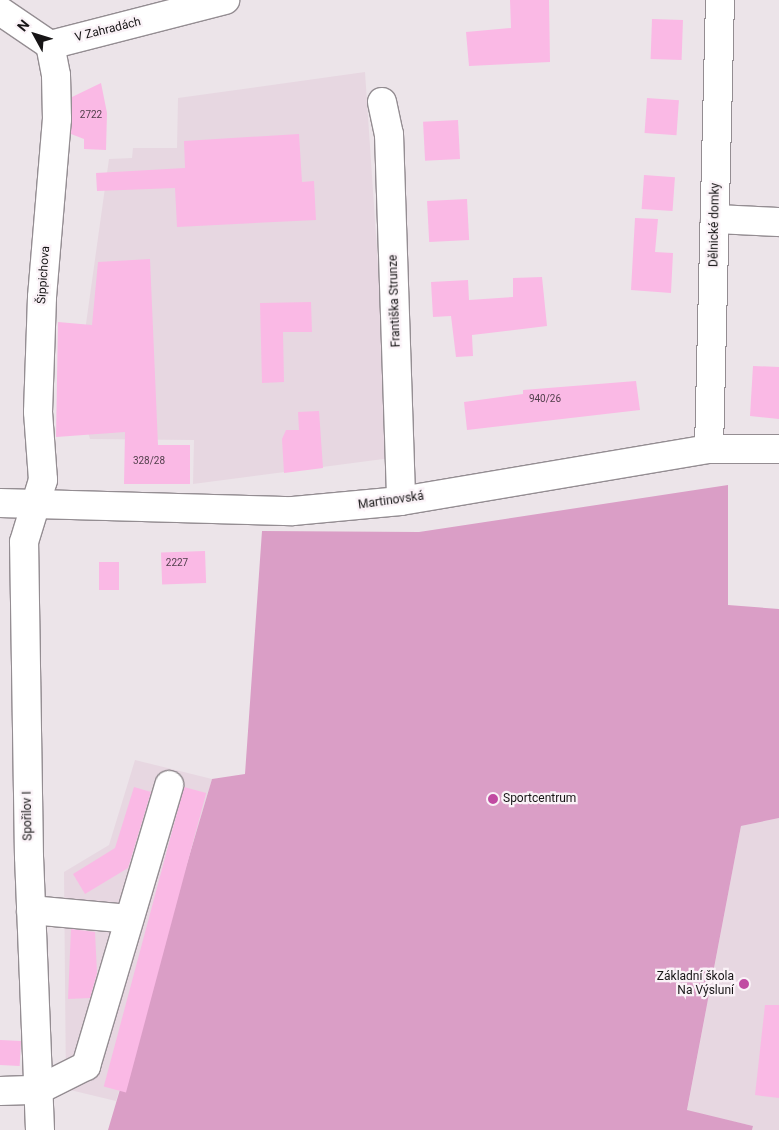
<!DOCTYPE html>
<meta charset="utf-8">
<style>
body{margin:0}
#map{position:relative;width:779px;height:1130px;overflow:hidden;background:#ece4e9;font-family:Roboto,sans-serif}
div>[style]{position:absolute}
.built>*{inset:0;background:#e7d7e1}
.green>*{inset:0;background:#da9ec6}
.building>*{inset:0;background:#fab9e5;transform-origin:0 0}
.roads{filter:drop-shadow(1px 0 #948d92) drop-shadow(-1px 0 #948d92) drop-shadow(0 1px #948d92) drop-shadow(0 -1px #948d92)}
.minor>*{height:28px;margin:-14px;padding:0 14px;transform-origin:14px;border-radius:14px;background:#fff}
.dots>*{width:14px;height:14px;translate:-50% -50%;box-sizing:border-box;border:2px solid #faf2f7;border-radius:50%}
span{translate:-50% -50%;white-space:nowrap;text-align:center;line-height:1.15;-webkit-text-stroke:4.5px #faf2f7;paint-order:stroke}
.number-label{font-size:10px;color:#503e4a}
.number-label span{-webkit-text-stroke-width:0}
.street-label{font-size:12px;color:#171516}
.poi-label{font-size:12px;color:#171516}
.left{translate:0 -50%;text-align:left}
.right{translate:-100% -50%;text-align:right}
.north{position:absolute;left:10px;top:10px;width:50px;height:50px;-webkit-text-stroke:4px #faf2f7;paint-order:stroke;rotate:309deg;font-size:14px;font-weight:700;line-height:20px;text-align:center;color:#171516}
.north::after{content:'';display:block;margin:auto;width:18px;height:22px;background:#171516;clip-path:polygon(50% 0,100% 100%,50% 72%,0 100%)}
</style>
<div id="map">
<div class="built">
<i style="clip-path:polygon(365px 72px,391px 458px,193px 484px,194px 440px,90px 439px,81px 408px,86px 324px,109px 159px,132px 158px,133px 148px,177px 148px,178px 98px)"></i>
<i style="clip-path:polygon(135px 760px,212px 779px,116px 1101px,66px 1089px,64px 872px,109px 845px)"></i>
<i style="clip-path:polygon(779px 818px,779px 1130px,752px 1130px,753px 1126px,687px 1111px,741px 826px)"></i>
</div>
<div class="green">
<i style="clip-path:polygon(728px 485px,728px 605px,779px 609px,779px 818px,741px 826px,687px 1110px,753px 1126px,752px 1130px,108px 1130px,212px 779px,245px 774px,262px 531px,419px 532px)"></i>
</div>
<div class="building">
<i style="clip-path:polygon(510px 0,549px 0,550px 62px,469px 66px,466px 32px,511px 28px)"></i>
<i style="left:652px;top:19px;width:31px;height:40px;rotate:2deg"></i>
<i style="clip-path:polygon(101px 83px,107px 113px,106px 150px,84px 149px,84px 139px,71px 134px,72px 97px)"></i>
<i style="left:647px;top:98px;width:32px;height:35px;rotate:4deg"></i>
<i style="left:458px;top:120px;width:39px;height:35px;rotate:87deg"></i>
<i style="clip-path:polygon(299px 134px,302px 182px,314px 181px,316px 220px,177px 227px,175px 188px,97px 191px,96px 173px,185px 168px,184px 141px)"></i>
<i style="left:644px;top:175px;width:31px;height:34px;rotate:4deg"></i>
<i style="left:467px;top:199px;width:41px;height:40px;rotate:87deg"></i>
<i style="clip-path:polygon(635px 218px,658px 219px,655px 252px,673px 253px,671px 293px,631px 290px)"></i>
<i style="clip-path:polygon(150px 259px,158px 445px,190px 445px,190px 484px,124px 484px,125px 432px,56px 437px,58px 322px,92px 325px,98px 262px)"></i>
<i style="clip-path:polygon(542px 277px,547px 326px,472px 335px,473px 356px,456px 357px,451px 316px,433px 317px,431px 282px,468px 280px,469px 300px,513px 297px,513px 278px)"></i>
<i style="clip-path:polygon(311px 302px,312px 332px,283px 332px,284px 382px,262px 383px,260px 303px)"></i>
<i style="clip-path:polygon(753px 366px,779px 367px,779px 419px,750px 416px)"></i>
<i style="clip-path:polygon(636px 381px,640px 410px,467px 430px,464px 402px,523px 394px,523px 390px)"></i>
<i style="clip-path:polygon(319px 411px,323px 468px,284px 473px,282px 439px,286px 430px,299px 430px,298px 412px)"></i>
<i style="left:205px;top:551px;width:32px;height:44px;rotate:88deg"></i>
<i style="left:99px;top:562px;width:20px;height:28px"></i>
<i style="clip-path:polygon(134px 787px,151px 792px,128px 868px,85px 894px,73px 874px,115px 848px)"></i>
<i style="left:184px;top:787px;width:23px;height:310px;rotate:15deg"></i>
<i style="clip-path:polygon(71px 929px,95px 932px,97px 973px,90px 998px,68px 999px)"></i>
<i style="clip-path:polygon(765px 1005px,779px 1005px,779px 1098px,755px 1095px)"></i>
<i style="left:0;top:1040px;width:21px;height:25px;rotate:3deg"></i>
</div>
<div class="roads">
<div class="minor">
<i style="left:0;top:11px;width:60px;rotate:34.2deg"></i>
<i style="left:50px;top:45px;width:181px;rotate:-14.4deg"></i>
<i style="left:382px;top:102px;width:33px;rotate:78deg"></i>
<i style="left:389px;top:134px;width:367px;rotate:88.1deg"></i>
<i style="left:715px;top:219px;width:64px;rotate:2.7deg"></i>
<i style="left:709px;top:449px;width:449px;rotate:-88.6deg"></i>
<i style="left:0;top:503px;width:293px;rotate:1.6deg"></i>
<i style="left:293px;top:511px;width:108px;rotate:-5.3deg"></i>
<i style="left:401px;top:501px;width:312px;rotate:-9.6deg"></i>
<i style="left:709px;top:449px;width:70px"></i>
<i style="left:31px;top:910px;width:98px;rotate:5.2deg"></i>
<i style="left:0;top:1091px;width:38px;rotate:-2deg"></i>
<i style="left:38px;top:1090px;width:54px;rotate:-26.6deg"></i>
<i style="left:86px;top:1066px;width:293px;rotate:-73.5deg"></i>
<i style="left:40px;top:1130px;width:273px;rotate:-92.3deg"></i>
<i style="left:29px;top:857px;width:315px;rotate:-90.9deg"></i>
<i style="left:24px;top:542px;width:65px;rotate:-73deg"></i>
<i style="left:43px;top:480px;width:68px;rotate:-94.2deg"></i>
<i style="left:38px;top:412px;width:115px;rotate:-88deg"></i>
<i style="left:42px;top:297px;width:179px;rotate:-85.2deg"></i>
<i style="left:57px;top:119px;width:44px;rotate:-91.3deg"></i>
<i style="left:56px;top:75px;width:31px;rotate:-101deg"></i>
</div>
</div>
<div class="dots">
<i style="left:493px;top:799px;background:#c14ba2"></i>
<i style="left:744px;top:984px;background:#c14ba2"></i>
</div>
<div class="number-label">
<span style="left:91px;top:115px">2722</span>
<span style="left:545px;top:399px">940/26</span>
<span style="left:149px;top:461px">328/28</span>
<span style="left:177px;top:563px">2227</span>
</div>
<div class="street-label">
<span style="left:108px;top:30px;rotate:-14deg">V Zahradách</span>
<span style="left:715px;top:225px;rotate:-89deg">Dělnické domky</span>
<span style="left:44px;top:275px;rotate:-86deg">Šippichova</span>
<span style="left:395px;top:301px;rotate:-92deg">Františka Strunze</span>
<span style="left:391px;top:501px;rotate:-8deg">Martinovská</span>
<span style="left:28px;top:816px;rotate:-91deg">Spořilov I</span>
</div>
<div class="poi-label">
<span class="left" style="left:503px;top:799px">Sportcentrum</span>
<span class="right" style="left:734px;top:984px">Základní škola<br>Na Výsluní</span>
</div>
<div class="north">N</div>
</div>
